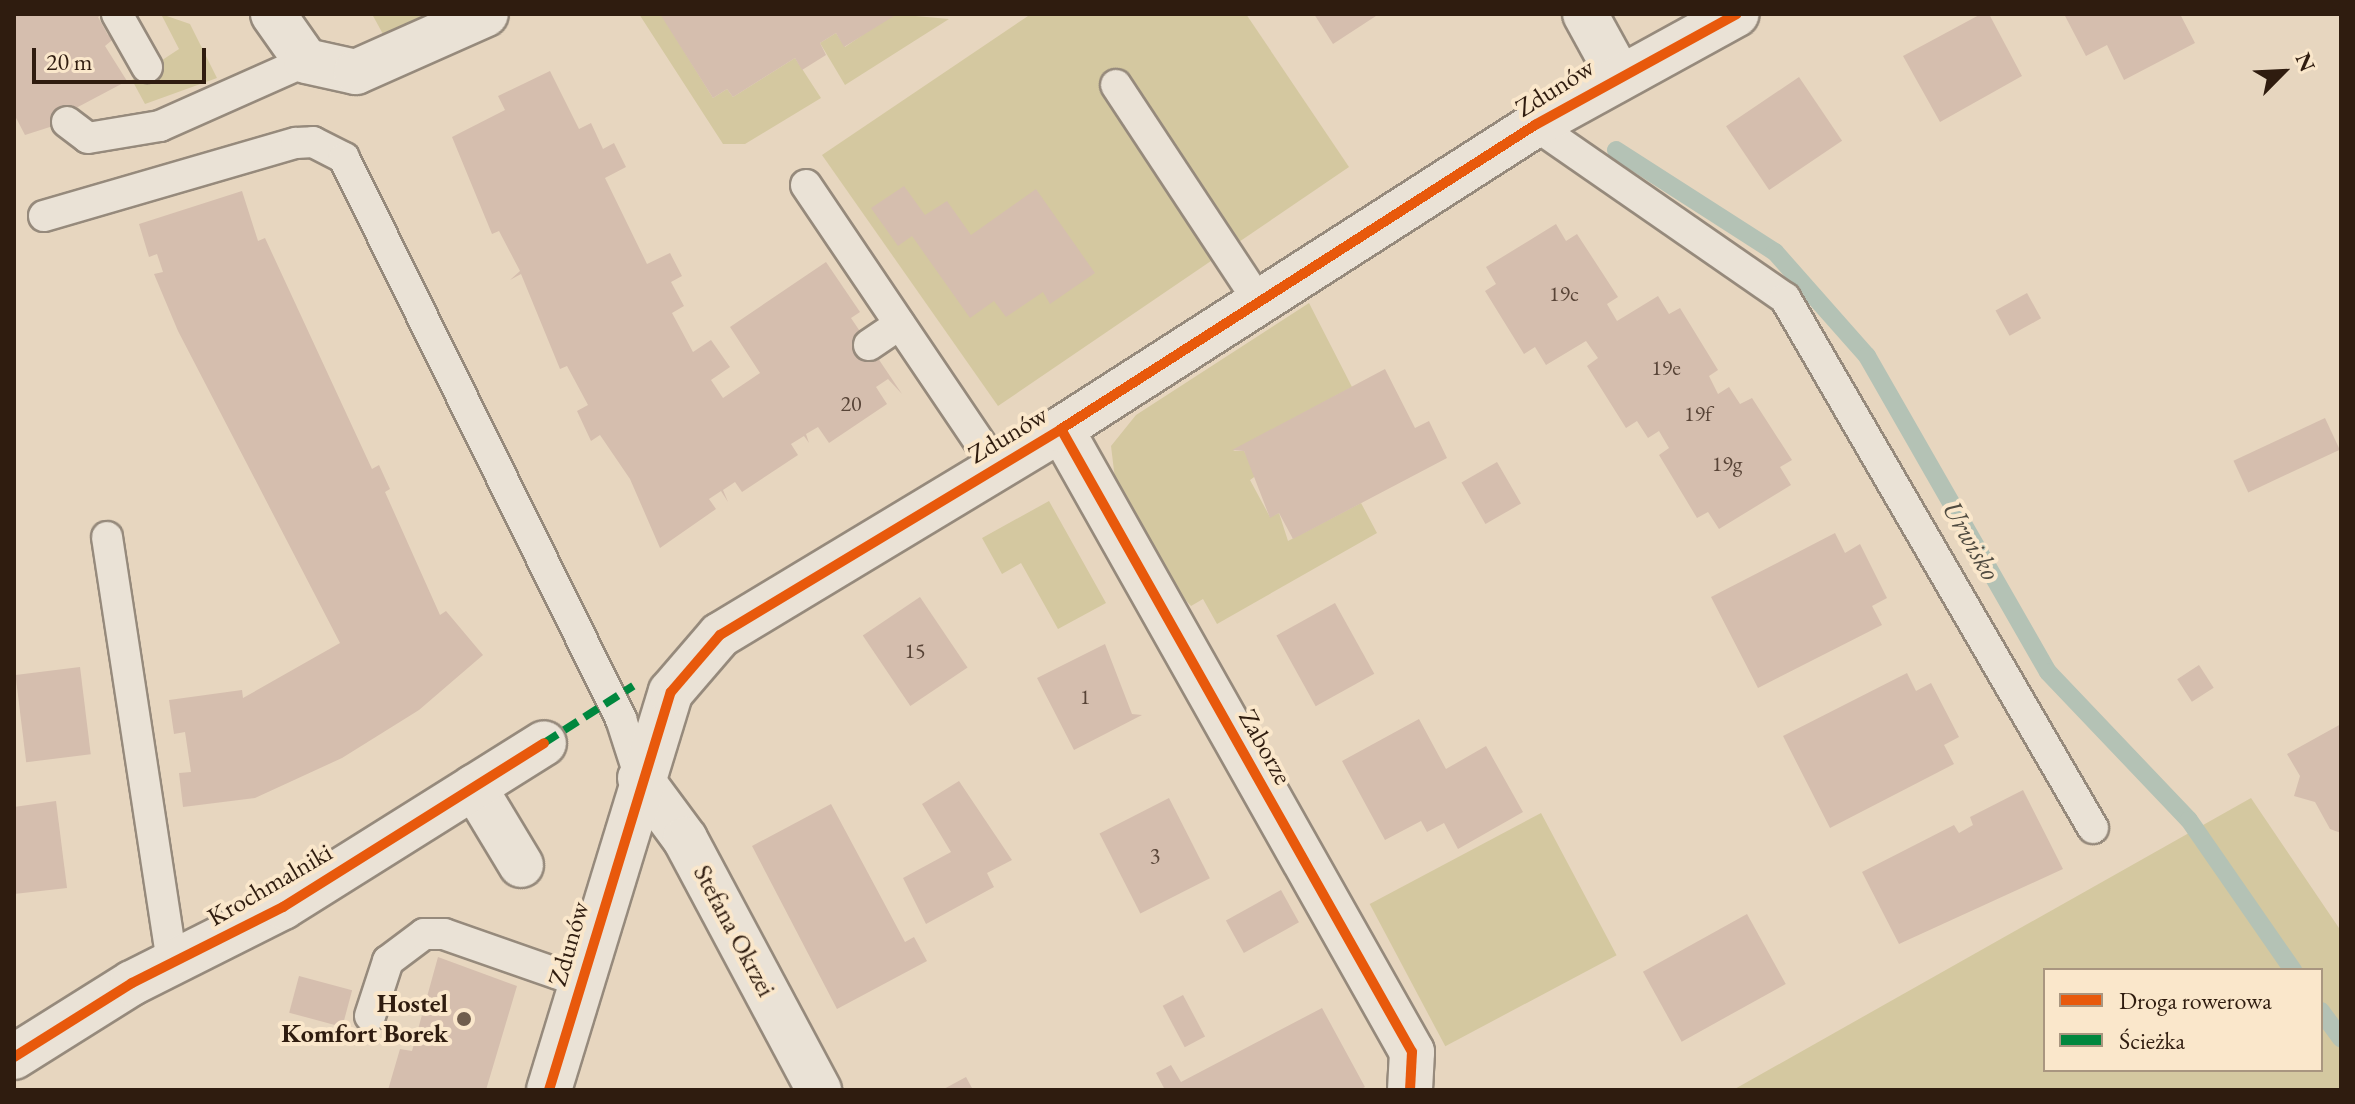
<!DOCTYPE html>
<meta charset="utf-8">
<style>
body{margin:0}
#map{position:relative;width:2355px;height:1104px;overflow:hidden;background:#e7d6bf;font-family:"EB Garamond",serif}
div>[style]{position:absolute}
.green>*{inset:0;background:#d4c8a0;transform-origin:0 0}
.stream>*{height:18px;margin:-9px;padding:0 9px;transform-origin:9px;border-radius:9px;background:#b4c2b5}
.building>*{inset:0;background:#d5beae;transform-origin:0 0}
.roads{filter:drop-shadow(2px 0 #968a7c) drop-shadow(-2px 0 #968a7c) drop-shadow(0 2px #968a7c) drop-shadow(0 -2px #968a7c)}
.service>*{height:30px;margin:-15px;padding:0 15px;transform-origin:15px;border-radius:15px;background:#eae2d6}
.minor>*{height:44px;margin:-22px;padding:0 22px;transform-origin:22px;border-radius:22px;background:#eae2d6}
.quiet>*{height:8px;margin-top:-4px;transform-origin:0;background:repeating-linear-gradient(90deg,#00873e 0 16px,transparent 0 24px)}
.cycleway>*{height:10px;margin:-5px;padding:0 5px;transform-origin:5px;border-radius:5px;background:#e8590c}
.dots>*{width:22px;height:22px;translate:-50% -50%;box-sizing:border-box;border:4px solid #fae7cb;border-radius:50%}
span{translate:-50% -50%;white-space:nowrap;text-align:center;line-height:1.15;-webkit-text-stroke:8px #fae7cb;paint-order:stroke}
.number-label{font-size:22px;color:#584437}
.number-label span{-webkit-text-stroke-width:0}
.street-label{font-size:26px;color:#2f1c0f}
.poi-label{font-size:26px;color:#2f1c0f;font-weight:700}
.right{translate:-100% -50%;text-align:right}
.water-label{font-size:28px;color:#504b40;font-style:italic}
.frame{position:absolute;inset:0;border:16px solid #2f1c0f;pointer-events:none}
.legend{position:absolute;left:2043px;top:968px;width:280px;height:104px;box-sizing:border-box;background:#fae7cb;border:2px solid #a99680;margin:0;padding:10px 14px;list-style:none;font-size:24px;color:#2f1c0f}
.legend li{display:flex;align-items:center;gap:16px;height:40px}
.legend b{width:40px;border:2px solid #a99680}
.north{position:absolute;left:2243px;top:32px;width:80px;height:80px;-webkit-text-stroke:6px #fae7cb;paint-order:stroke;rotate:66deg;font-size:22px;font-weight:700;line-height:32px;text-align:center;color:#2f1c0f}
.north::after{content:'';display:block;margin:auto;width:28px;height:36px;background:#2f1c0f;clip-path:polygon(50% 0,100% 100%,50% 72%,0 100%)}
.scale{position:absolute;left:32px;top:48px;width:174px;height:36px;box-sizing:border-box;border:4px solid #2f1c0f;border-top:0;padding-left:10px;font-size:24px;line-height:28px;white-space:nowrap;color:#2f1c0f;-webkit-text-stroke:6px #fae7cb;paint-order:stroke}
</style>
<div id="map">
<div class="green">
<i style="clip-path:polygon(161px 14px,190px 24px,217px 78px,145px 104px,132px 80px,179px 49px)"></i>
<i style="clip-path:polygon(372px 14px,425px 14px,384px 36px)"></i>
<i style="clip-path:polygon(639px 14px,661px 14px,713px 98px,727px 89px,733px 97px,795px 58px,821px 98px,745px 144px,723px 144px)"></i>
<i style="clip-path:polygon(893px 14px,949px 19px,845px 85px,820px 43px,836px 33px,845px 47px)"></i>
<i style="clip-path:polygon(1031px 14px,1246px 14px,1349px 167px,998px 406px,822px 155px)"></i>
<i style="clip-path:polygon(1309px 303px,1352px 387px,1233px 451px,1244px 451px,1257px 475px,1250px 480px,1270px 517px,1279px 513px,1288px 541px,1361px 503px,1377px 533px,1217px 624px,1203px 599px,1191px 606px,1179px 593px,1115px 479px,1111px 446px,1136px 415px)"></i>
<i style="clip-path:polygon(1049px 501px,1106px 603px,1058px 629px,1021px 563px,1002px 574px,982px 538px)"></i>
<i style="clip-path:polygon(evenodd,2251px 798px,2341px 931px,2341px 1090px,1733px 1090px,2251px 798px,2045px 970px,2321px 970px,2321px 1070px,2045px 1070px,2045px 970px)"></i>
<i style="left:1541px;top:813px;width:161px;height:194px;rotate:62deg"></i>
</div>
<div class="stream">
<i style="left:1616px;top:150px;width:189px;rotate:32.7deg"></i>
<i style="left:1775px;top:252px;width:139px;rotate:48.5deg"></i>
<i style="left:1867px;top:356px;width:364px;rotate:60.2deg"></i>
<i style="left:2048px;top:672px;width:204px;rotate:46.4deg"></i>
<i style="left:2189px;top:820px;width:183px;rotate:55.3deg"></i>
<i style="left:2321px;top:1011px;width:34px;rotate:54deg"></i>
</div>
<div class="building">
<i style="clip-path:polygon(14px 14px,104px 14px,98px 17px,108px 35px,117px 36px,105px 46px,127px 81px,76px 108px,81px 117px,25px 135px,14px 114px)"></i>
<i style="clip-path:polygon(660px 14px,893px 14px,894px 16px,844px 47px,836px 33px,820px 43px,826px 55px,802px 70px,795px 58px,733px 97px,727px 89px,713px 98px)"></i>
<i style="clip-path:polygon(1314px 14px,1379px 14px,1333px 44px)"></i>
<i style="clip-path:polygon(1981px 14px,1989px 14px,2022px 76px,1940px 122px,1903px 56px)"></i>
<i style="clip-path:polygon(2064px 14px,2180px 14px,2195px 43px,2124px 80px,2107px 45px,2086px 56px)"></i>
<i style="clip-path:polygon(550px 71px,579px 129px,591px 123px,603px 149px,614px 143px,626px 167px,605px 178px,647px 264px,670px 253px,682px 276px,671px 282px,684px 306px,672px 313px,693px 352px,711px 340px,730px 367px,711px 380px,723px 398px,760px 373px,730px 327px,826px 262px,860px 312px,851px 318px,902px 394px,888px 379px,876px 387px,887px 404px,829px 443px,818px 427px,806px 434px,809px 443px,804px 436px,791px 444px,798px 455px,742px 492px,735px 482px,723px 490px,728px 502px,721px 491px,709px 499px,716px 509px,660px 548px,630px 479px,600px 435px,591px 441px,577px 411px,588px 405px,567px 366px,560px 369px,521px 274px,510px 280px,520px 271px,499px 231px,492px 234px,452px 137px,505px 110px,498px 96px)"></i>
<i style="left:1799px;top:77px;width:77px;height:88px;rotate:56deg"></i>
<i style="clip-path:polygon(904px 186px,925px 215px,947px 201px,971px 235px,1036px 189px,1095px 273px,1050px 304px,1043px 292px,1006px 317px,994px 301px,970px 318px,912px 236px,898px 246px,871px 208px)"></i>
<i style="clip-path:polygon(242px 191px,258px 241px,265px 238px,372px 469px,379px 465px,390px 489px,385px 492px,440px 615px,446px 611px,483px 655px,419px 710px,342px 758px,255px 798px,183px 807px,179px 773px,191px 772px,185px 732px,174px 734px,169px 700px,242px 690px,243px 698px,340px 643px,178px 331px,154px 274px,163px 272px,157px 254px,149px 257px,139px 224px)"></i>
<i style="clip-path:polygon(1556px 224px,1566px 241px,1577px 234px,1618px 297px,1607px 304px,1617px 321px,1658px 296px,1669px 314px,1680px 308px,1718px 370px,1709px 376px,1718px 394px,1729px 387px,1740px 404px,1752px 398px,1792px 460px,1780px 467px,1791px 485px,1719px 529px,1708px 512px,1697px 518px,1659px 455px,1669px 448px,1659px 431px,1648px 438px,1637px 421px,1626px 428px,1587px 366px,1598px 358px,1586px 341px,1546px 365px,1535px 347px,1524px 354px,1485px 291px,1496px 284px,1486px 267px)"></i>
<i style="left:2027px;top:293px;width:29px;height:36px;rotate:61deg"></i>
<i style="clip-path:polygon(1385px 369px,1415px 428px,1429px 421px,1447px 458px,1293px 539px,1279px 513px,1270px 518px,1244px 451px,1232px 450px)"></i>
<i style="left:2325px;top:418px;width:35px;height:101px;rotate:65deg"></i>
<i style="left:1497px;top:462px;width:48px;height:41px;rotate:60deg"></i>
<i style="clip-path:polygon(1835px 533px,1845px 553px,1860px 544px,1887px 598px,1872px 606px,1882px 625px,1758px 688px,1711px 597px)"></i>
<i style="left:920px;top:597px;width:85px;height:69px;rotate:56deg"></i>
<i style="left:1335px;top:603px;width:81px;height:67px;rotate:61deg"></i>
<i style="clip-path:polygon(1105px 644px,1132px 714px,1142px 715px,1074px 750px,1037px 678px)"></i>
<i style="left:2199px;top:665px;width:27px;height:26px;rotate:57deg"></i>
<i style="left:80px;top:667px;width:88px;height:65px;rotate:83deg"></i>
<i style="clip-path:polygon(1907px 673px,1916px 691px,1931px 683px,1959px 737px,1944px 745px,1954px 764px,1830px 828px,1783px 736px)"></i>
<i style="clip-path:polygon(1419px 719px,1446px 769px,1486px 746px,1523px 812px,1458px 849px,1444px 823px,1427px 832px,1421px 821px,1385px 840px,1342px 761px)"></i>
<i style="clip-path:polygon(2341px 724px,2341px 833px,2330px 829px,2315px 802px,2294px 796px,2300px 776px,2287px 754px)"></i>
<i style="clip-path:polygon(959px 781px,1012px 860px,987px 873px,994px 887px,926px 924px,903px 878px,951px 852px,922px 804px)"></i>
<i style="clip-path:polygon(2023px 790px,2063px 869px,1899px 944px,1862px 872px,1954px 825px,1959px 833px,1973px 825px,1970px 817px)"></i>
<i style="left:1169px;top:798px;width:90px;height:78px;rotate:63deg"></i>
<i style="clip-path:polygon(56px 801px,67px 888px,14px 894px,14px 807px)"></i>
<i style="clip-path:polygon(831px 804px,905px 942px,914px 937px,927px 961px,837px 1009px,752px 846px)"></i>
<i style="left:1281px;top:890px;width:37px;height:63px;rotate:61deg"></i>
<i style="left:1747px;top:914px;width:80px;height:119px;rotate:61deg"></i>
<i style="clip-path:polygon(438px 957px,517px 986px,486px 1090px,388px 1090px,400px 1049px,412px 1051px)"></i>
<i style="left:299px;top:976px;width:55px;height:38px;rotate:15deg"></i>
<i style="left:1183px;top:995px;width:47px;height:23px;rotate:62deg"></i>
<i style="clip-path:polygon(1322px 1008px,1365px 1087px,1359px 1090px,1165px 1090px,1156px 1073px,1171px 1065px,1181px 1082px)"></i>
<i style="clip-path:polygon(966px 1077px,973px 1090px,942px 1090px)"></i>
</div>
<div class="roads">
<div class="service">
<i style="left:117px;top:14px;width:61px;rotate:60.5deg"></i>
<i style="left:1116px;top:85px;width:260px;rotate:56.6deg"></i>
<i style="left:67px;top:122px;width:26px;rotate:37deg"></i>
<i style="left:88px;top:138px;width:73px;rotate:-9.5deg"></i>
<i style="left:160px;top:126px;width:160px;rotate:-24deg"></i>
<i style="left:1535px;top:125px;width:304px;rotate:34.7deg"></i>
<i style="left:1785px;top:298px;width:613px;rotate:59.84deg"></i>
<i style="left:806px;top:185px;width:341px;rotate:56deg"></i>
<i style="left:44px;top:216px;width:262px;rotate:-16.2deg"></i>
<i style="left:296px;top:143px;width:17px;rotate:-3deg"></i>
<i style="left:313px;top:142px;width:35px;rotate:27deg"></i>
<i style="left:344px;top:158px;width:626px;rotate:63.72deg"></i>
<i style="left:621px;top:719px;width:62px;rotate:72.1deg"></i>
<i style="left:869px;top:345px;width:37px;rotate:-34deg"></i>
<i style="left:107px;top:537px;width:432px;rotate:81.3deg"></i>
<i style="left:370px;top:1016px;width:58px;rotate:-71.9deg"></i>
<i style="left:388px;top:961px;width:45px;rotate:-36.9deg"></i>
<i style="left:424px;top:934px;width:20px"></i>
<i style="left:444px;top:934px;width:145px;rotate:19.3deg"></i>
</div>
<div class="minor">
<i style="left:273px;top:14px;width:57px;rotate:54.9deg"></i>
<i style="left:306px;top:61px;width:51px;rotate:12.4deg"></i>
<i style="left:356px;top:72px;width:142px;rotate:-24deg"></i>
<i style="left:1585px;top:14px;width:68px;rotate:61.2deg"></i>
<i style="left:1061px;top:429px;width:715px;rotate:60.6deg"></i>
<i style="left:1412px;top:1052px;width:38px;rotate:93deg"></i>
<i style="left:640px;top:778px;width:76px;rotate:53.6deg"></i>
<i style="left:685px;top:839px;width:285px;rotate:61.9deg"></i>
<i style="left:474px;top:787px;width:91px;rotate:58.9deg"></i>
<i style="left:14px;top:1057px;width:139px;rotate:-32.1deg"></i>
<i style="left:132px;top:983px;width:169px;rotate:-26.7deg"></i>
<i style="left:283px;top:907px;width:308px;rotate:-32.1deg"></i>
<i style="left:549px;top:1090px;width:416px;rotate:-73deg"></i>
<i style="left:671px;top:692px;width:75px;rotate:-49.3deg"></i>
<i style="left:720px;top:635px;width:398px;rotate:-31.1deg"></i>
<i style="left:1061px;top:429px;width:563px;rotate:-32.67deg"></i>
<i style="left:1535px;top:125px;width:230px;rotate:-28.8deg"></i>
</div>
</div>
<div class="quiet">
<i style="left:544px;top:743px;width:106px;rotate:-32.6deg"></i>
</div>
<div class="cycleway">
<i style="left:1061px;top:429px;width:715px;rotate:60.6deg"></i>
<i style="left:1412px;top:1052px;width:38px;rotate:93deg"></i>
<i style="left:14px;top:1057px;width:139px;rotate:-32.1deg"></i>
<i style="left:132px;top:983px;width:169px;rotate:-26.7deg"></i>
<i style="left:283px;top:907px;width:308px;rotate:-32.1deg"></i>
<i style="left:549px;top:1090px;width:416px;rotate:-73deg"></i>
<i style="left:671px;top:692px;width:75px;rotate:-49.3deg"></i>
<i style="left:720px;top:635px;width:398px;rotate:-31.1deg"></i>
<i style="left:1061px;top:429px;width:563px;rotate:-32.67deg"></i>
<i style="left:1535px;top:125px;width:230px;rotate:-28.8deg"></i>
</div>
<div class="dots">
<i style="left:464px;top:1019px;background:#6f5d4d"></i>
</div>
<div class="number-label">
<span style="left:1564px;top:294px">19c</span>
<span style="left:1666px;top:368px">19e</span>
<span style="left:851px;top:404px">20</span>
<span style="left:1698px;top:414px">19f</span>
<span style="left:1727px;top:464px">19g</span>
<span style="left:915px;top:651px">15</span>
<span style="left:1085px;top:697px">1</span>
<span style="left:1155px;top:856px">3</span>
</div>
<div class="street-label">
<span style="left:1555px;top:88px;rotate:-32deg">Zdunów</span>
<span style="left:1008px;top:435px;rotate:-31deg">Zdunów</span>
<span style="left:1265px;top:747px;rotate:61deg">Zaborze</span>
<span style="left:270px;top:885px;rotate:-30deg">Krochmalniki</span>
<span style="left:734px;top:931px;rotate:62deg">Stefana Okrzei</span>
<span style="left:569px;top:944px;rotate:-74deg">Zdunów</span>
</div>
<div class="poi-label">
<span class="right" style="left:448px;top:1019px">Hostel<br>Komfort Borek</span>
</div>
<div class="water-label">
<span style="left:1972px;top:540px;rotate:60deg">Urwisko</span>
</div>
<div class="frame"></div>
<ul class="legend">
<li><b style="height:10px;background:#e8590c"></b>Droga rowerowa</li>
<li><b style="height:10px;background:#00873e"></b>Ścieżka</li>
</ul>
<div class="north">N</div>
<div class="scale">20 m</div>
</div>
